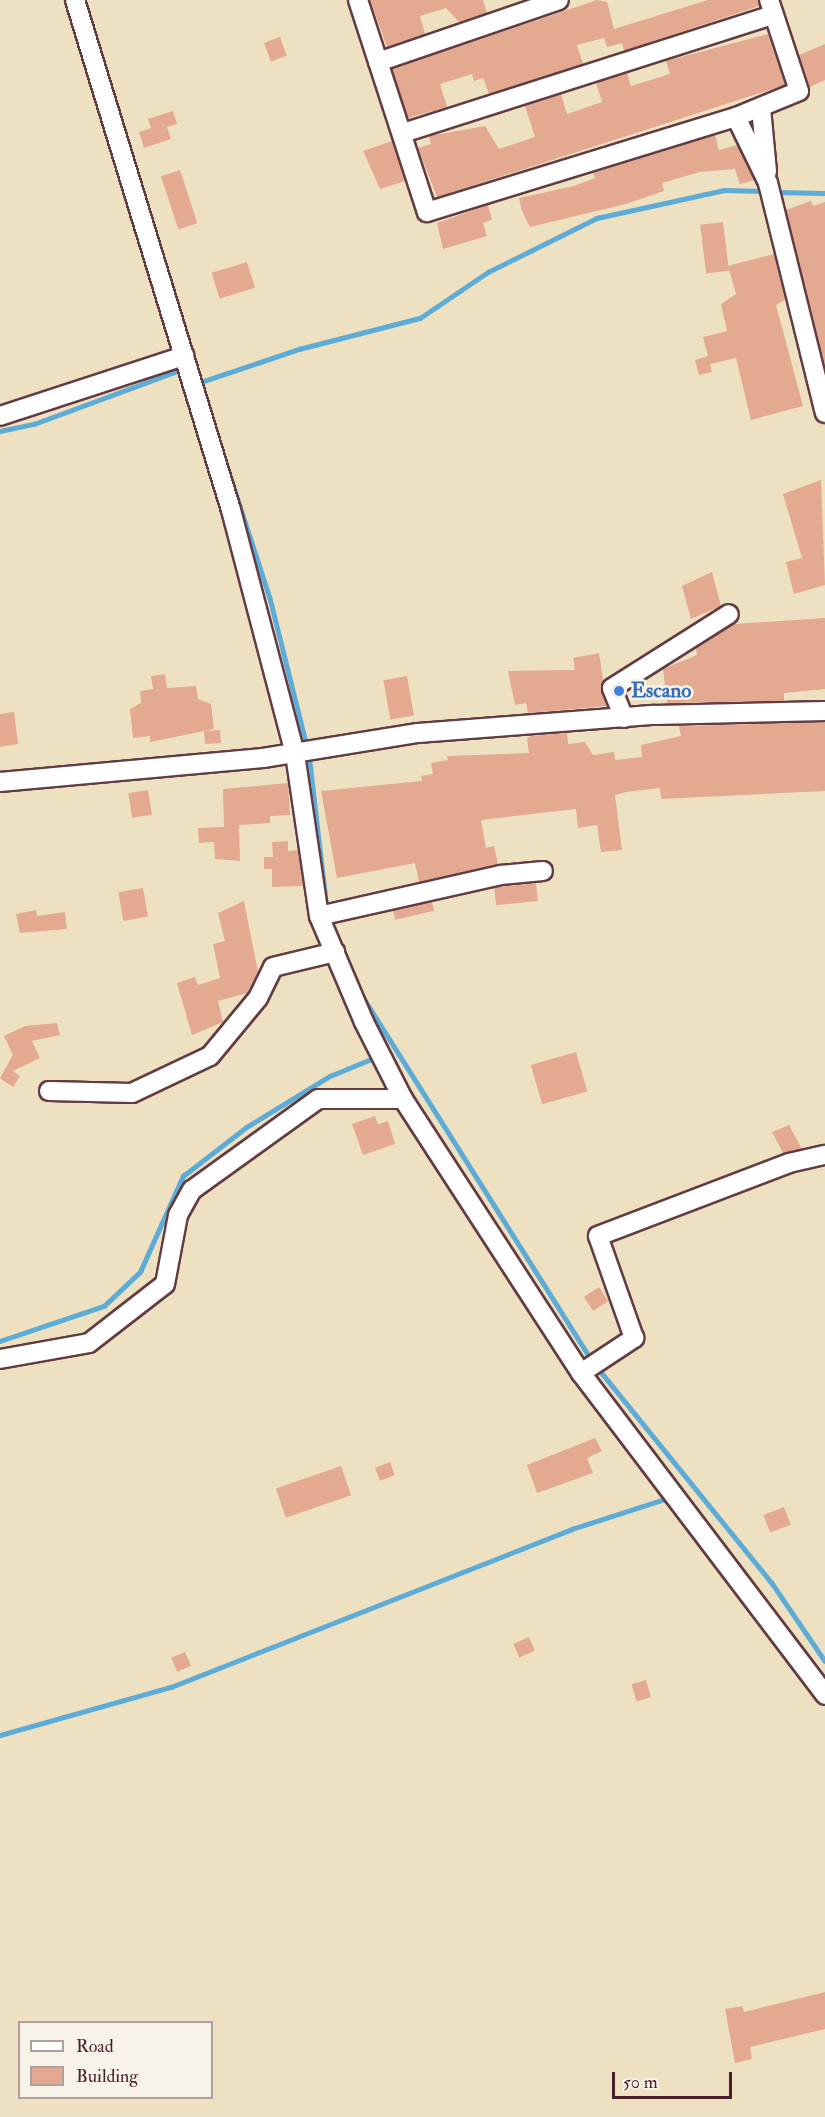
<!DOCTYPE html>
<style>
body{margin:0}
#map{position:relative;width:825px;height:2117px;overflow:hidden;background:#eee1c2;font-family:"IM FELL Double Pica",serif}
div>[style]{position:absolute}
.stream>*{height:4.5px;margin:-2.25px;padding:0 2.25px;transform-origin:2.25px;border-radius:2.25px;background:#5dabd7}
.building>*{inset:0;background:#e4a991;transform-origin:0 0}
.roads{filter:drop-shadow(2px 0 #633c42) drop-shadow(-2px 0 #633c42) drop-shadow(0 2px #633c42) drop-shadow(0 -2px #633c42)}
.street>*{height:18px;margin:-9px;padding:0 9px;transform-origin:9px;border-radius:9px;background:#fff}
.dots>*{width:16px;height:16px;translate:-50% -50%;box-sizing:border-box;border:3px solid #f7f3e8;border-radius:50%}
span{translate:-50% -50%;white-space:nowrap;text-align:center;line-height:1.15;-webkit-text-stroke:5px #f7f3e8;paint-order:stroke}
.shop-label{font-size:21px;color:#366cbe;font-weight:700}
.left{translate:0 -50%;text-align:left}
.legend{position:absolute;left:18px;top:2021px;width:195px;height:78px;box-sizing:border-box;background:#f7f3e8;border:2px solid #b29e9c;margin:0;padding:8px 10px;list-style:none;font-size:18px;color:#4a1f2b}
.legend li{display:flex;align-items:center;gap:12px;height:30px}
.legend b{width:30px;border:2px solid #b29e9c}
.scale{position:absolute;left:612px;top:2072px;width:120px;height:27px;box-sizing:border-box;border:3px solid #4a1f2b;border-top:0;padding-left:8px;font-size:18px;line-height:21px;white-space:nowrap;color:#4a1f2b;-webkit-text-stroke:4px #f7f3e8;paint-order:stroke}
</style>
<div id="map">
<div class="stream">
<i style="left:774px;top:192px;width:51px;rotate:1.1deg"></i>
<i style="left:198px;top:383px;width:107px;rotate:-18.6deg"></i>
<i style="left:299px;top:349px;width:125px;rotate:-14.4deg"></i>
<i style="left:420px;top:318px;width:82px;rotate:-34.1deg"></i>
<i style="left:488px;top:272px;width:122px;rotate:-26.4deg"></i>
<i style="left:597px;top:218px;width:130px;rotate:-12.4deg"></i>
<i style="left:724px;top:190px;width:41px;rotate:1.4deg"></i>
<i style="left:0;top:431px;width:35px;rotate:-12deg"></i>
<i style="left:34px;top:424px;width:159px;rotate:-20.3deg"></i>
<i style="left:227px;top:466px;width:139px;rotate:72deg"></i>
<i style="left:270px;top:598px;width:153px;rotate:76deg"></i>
<i style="left:309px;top:754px;width:156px;rotate:83.4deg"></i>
<i style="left:363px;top:997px;width:429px;rotate:57.8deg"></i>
<i style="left:0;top:1341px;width:110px;rotate:-18.6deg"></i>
<i style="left:104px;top:1306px;width:50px;rotate:-43.4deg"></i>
<i style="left:140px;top:1272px;width:105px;rotate:-65.9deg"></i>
<i style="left:183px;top:1176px;width:78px;rotate:-37.7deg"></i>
<i style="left:245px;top:1128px;width:100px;rotate:-31.5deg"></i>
<i style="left:330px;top:1076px;width:50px;rotate:-22.4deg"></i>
<i style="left:597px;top:1367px;width:278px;rotate:51deg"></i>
<i style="left:772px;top:1583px;width:94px;rotate:55.8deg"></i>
<i style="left:0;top:1735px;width:178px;rotate:-15.7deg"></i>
<i style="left:171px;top:1687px;width:431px;rotate:-21.5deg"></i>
<i style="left:572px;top:1529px;width:104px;rotate:-17.9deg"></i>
</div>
<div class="building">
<i style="clip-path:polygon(370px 0,483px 0,487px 13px,459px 22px,446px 8px,420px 16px,425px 34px,387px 47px)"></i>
<i style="clip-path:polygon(597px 0,607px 2px,614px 29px,708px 0,758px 0,759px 6px,624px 51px,622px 43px,607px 47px,604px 38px,577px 45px,583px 64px,489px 94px,483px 78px,474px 81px,472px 74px,440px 84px,447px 107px,408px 118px,392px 69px)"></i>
<i style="clip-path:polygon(768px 34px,785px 85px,437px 197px,418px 148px,431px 144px,429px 136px,485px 126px,499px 149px,535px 137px,525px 106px,561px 94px,567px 114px,602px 102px,596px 83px,627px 73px,631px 86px,670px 74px,666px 61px)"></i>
<i style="left:280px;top:37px;width:20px;height:17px;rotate:70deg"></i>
<i style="clip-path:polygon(825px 44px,825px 80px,810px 87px,799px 55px)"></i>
<i style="clip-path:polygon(173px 111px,177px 124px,167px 127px,171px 139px,144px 148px,139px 132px,151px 128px,148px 119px)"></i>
<i style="clip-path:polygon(715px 135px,719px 150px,737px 145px,754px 180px,740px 184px,735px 169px,700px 172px,662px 183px,664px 191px,626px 204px,530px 227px,522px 211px,519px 198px,574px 186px,595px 178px,593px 173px)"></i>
<i style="clip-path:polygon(392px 141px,405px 181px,380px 189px,363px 151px)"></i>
<i style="left:180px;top:170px;width:56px;height:20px;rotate:72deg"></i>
<i style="clip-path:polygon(811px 201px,813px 206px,825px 202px,825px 366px,786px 210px)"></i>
<i style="clip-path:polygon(488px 205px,492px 220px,483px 223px,487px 236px,443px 249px,437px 223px)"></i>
<i style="left:723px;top:222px;width:49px;height:23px;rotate:83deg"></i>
<i style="clip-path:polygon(774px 254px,785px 300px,776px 305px,803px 406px,751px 420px,736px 358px,710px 364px,712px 372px,699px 375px,695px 360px,708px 356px,703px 337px,727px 331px,721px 304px,736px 294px,728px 266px)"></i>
<i style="left:247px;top:262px;width:27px;height:37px;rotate:73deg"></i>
<i style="clip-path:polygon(821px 480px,825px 585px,794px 594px,786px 562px,802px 558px,783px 494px)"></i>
<i style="clip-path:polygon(712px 572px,721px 606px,691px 619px,682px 586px)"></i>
<i style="clip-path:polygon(825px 618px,825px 689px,784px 693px,784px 701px,667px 703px,663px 669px,697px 655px,696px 648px,734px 624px)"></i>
<i style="clip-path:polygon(599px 653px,607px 706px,528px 713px,526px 703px,515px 705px,508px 671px,575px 670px,573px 658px)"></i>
<i style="clip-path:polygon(165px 674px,167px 688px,196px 686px,198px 699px,211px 704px,214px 729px,150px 742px,150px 736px,133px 738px,130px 709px,141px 703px,140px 691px,153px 689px,151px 676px)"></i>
<i style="left:407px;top:676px;width:40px;height:24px;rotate:80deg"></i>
<i style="clip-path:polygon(14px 712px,18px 744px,0 747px,0 714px)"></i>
<i style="clip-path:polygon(825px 722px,825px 791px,661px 799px,660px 788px,626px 792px,615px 795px,622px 850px,601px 852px,597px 825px,578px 828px,576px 809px,481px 820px,486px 848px,494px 846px,498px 864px,419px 882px,415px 863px,337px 878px,321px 791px,422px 781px,421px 776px,433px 774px,431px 763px,448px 760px,447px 756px,529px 753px,527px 738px,532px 736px,567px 733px,568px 744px,585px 742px,593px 755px,614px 752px,615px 760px,642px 757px,641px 745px,681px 736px,679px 726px)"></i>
<i style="left:220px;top:730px;width:13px;height:16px;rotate:86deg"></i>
<i style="clip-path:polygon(288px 783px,290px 815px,270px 816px,270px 823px,239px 825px,240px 861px,215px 859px,214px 842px,199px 843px,198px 828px,224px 827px,223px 789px)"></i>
<i style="left:148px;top:790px;width:25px;height:20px;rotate:81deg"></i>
<i style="clip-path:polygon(288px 841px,288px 851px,298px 850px,303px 886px,272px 887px,272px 869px,264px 869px,264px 857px,273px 857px,272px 842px)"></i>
<i style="left:536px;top:883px;width:18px;height:42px;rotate:84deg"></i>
<i style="left:143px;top:888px;width:29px;height:25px;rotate:80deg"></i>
<i style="clip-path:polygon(244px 901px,258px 972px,247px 993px,218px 1001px,223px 1022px,192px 1035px,177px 983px,195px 977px,198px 985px,220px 978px,213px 944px,225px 941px,218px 913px)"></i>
<i style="left:432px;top:902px;width:9px;height:40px;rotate:77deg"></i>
<i style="clip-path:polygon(36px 910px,37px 916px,65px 912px,67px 929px,20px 933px,16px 914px)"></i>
<i style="clip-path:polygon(57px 1023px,60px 1035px,32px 1041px,40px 1058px,13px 1071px,20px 1076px,13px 1087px,0 1078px,13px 1055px,4px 1036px,25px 1026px)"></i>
<i style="left:576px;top:1052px;width:41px;height:47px;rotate:74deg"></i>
<i style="clip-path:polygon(375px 1116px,378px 1124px,388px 1121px,395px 1144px,363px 1155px,352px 1124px)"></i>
<i style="clip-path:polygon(789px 1125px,802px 1149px,783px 1153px,772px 1132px)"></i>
<i style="left:599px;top:1287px;width:17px;height:18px;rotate:57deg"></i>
<i style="clip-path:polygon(595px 1438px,602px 1451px,587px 1458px,593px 1473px,537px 1493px,527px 1465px)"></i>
<i style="left:390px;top:1462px;width:14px;height:16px;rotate:69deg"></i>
<i style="left:341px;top:1466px;width:31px;height:69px;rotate:71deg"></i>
<i style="left:784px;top:1507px;width:19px;height:22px;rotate:69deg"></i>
<i style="left:529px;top:1637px;width:15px;height:17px;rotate:67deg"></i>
<i style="left:185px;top:1652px;width:15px;height:15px;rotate:67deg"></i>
<i style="left:646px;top:1680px;width:18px;height:15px;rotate:74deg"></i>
<i style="clip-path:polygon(825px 1992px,825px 2029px,750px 2047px,752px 2059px,735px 2063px,725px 2009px,742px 2006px,744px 2012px)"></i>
</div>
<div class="roads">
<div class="street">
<i style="left:75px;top:0;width:533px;rotate:72.99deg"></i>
<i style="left:231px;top:510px;width:252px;rotate:75.3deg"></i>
<i style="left:295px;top:754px;width:164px;rotate:81.6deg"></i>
<i style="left:319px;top:916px;width:115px;rotate:67deg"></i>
<i style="left:364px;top:1022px;width:86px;rotate:63.1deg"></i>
<i style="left:403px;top:1099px;width:327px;rotate:57deg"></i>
<i style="left:581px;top:1373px;width:404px;rotate:52.8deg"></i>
<i style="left:358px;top:0;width:223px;rotate:72deg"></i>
<i style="left:427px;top:212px;width:323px;rotate:-17.1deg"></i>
<i style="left:736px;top:117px;width:68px;rotate:-22.4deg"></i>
<i style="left:799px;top:91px;width:96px;rotate:-108.2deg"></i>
<i style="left:378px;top:62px;width:191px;rotate:-18.9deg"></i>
<i style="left:761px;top:108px;width:64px;rotate:84.6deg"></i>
<i style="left:736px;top:117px;width:73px;rotate:64.1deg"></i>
<i style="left:768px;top:183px;width:237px;rotate:76.1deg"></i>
<i style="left:403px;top:133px;width:388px;rotate:-17.7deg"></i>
<i style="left:0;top:416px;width:194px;rotate:-18.1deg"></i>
<i style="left:624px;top:718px;width:32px;rotate:-112deg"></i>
<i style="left:612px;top:688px;width:138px;rotate:-32.3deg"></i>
<i style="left:0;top:782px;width:264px;rotate:-5.2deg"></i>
<i style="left:263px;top:758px;width:157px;rotate:-9.2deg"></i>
<i style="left:418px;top:733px;width:237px;rotate:-4.4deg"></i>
<i style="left:654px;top:715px;width:171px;rotate:-1.3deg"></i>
<i style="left:319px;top:916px;width:187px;rotate:-12.7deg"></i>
<i style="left:501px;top:875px;width:42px;rotate:-5.4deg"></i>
<i style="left:49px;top:1091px;width:83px;rotate:1.4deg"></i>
<i style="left:132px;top:1093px;width:86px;rotate:-25.4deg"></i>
<i style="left:210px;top:1056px;width:75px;rotate:-50.4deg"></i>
<i style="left:258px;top:998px;width:34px;rotate:-64deg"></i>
<i style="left:273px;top:967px;width:64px;rotate:-13.6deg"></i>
<i style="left:0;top:1359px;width:90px;rotate:-10.2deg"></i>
<i style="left:89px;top:1343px;width:96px;rotate:-37.8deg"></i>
<i style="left:165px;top:1284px;width:70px;rotate:-79.3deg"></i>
<i style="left:178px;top:1215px;width:29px;rotate:-61deg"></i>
<i style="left:192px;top:1190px;width:155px;rotate:-35.8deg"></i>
<i style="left:318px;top:1099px;width:85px"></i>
<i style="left:581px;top:1373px;width:64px;rotate:-33.4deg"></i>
<i style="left:634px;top:1338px;width:108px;rotate:-109.4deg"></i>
<i style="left:598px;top:1236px;width:204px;rotate:-20.9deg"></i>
<i style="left:789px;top:1163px;width:37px;rotate:-13deg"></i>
</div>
</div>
<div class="dots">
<i style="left:619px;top:691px;background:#3f7fe0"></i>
</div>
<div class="shop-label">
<span class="left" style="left:631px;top:691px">Escano</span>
</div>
<ul class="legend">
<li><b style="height:8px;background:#fff"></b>Road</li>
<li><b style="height:16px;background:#e4a991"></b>Building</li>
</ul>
<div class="scale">50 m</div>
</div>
